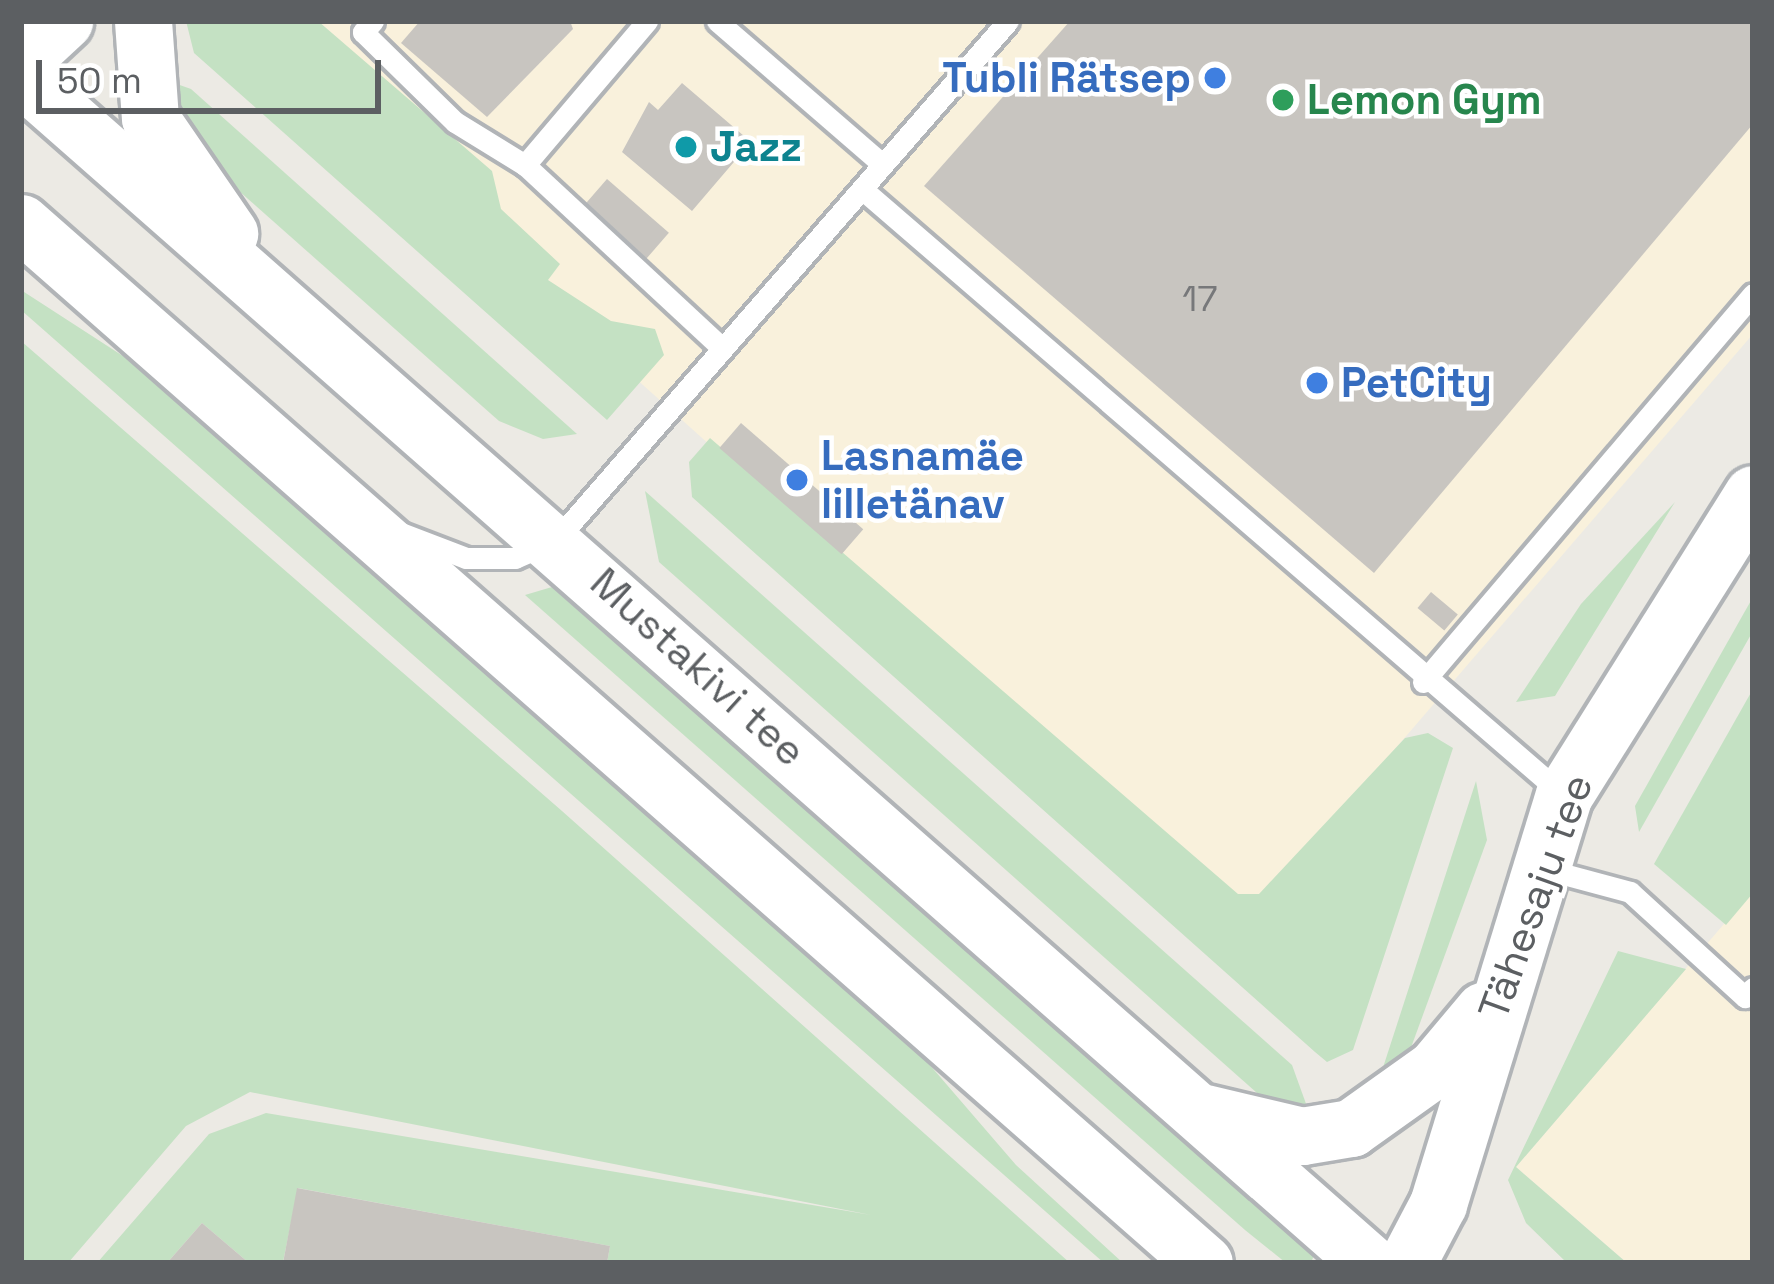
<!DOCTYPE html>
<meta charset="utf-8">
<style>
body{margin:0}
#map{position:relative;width:1774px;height:1284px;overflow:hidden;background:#eceae4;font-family:"Space Grotesk",sans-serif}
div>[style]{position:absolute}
.commercial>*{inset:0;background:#f9f1dc}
.green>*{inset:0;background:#c4e1c3}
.building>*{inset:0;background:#c8c5c0;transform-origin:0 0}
.roads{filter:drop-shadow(3px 0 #b1b4b7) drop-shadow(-3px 0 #b1b4b7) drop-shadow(0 3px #b1b4b7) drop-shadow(0 -3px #b1b4b7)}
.lane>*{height:21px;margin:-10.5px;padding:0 10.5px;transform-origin:10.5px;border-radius:10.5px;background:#fff}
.secondary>*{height:57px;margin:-28.5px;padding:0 28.5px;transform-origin:28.5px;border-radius:28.5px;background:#fff}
.dots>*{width:33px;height:33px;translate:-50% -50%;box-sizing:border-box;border:6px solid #fff;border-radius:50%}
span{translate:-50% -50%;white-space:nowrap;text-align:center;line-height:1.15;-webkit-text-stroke:9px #fff;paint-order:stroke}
.number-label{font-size:36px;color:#77787a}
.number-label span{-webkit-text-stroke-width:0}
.shop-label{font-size:42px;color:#366cbe;font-weight:700}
.right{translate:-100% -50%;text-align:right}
.left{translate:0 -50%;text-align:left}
.leisure-label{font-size:42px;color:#27864d;font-weight:700}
.culture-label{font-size:42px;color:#0d838f;font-weight:700}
.street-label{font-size:42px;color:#5c5f62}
.frame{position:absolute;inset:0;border:24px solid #5c5f62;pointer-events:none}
.scale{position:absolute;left:36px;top:60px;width:345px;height:54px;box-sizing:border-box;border:6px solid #5c5f62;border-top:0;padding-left:15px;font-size:36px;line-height:42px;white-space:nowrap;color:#5c5f62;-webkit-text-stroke:9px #fff;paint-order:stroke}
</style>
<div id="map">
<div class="commercial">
<i style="clip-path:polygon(254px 21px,1753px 21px,1753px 334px,1244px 924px,246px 29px)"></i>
<i style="clip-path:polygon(1753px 890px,1753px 1263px,1627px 1263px,1516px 1167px)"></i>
</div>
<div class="green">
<i style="clip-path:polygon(186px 21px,318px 21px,492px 171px,501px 209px,560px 264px,548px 280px,611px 321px,655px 329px,664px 355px,607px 420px,194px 53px)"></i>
<i style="clip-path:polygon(174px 83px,191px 89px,577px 434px,543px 439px,499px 421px,205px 161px,179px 128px)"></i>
<i style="clip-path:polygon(21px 290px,177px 391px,910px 1042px,1016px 1165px,1123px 1263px,1104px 1263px,21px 310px)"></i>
<i style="clip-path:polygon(21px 341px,562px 811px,1070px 1263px,607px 1263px,610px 1246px,298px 1188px,283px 1262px,249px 1263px,202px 1223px,167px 1263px,97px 1263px,209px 1134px,266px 1113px,871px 1215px,250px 1092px,186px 1126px,68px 1263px,21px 1263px)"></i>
<i style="clip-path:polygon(710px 438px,1238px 894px,1259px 894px,1405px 738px,1428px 733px,1453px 748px,1353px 1050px,1327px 1062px,1315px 1052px,692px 497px,689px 462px)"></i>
<i style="clip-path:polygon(645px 491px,1292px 1065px,1309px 1112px,1266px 1101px,659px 562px)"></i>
<i style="clip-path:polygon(1675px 502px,1555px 696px,1516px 702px,1581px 604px)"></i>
<i style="clip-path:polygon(552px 587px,1314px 1255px,1311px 1263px,1286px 1263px,1245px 1230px,525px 595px)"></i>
<i style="clip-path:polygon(1753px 597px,1753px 631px,1639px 832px,1635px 806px)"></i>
<i style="clip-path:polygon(1753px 689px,1753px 893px,1726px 925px,1654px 864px)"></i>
<i style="clip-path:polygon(1476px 781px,1487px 840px,1409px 1053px,1377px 1086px)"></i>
<i style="clip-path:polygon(1618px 951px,1686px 969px,1516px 1167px,1627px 1263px,1567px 1263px,1526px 1223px,1508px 1180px)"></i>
</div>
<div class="building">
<i style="clip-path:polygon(420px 21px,570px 21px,573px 29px,487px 117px,401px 43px)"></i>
<i style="clip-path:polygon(1070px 21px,1753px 21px,1753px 124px,1374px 573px,924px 186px)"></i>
<i style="clip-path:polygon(682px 83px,751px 142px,692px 211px,622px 152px,649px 102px,658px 110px)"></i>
<i style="left:607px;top:179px;width:82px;height:51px;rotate:41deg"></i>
<i style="left:741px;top:423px;width:162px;height:33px;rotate:41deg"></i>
<i style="left:1431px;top:592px;width:35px;height:21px;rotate:40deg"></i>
<i style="clip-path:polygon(297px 1188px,610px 1246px,607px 1263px,283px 1263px)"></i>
<i style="clip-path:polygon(202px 1223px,249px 1263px,167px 1263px)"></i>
</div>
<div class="roads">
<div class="lane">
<i style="left:373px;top:21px;width:15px;rotate:132deg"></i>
<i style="left:363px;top:32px;width:129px;rotate:44.4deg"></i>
<i style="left:455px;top:122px;width:82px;rotate:31.6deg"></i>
<i style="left:647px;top:21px;width:189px;rotate:130.3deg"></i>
<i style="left:525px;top:165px;width:269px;rotate:42.9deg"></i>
<i style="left:717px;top:21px;width:218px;rotate:40.9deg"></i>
<i style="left:862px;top:189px;width:922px;rotate:40.82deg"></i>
<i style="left:401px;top:533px;width:70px;rotate:21deg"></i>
<i style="left:466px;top:558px;width:49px"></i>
<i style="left:515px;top:558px;width:45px;rotate:-23.7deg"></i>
<i style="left:556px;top:540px;width:688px;rotate:-48.95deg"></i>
<i style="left:1423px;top:682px;width:509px;rotate:-49.62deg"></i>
<i style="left:1545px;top:869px;width:88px;rotate:15.1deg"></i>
<i style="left:1630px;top:892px;width:156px;rotate:42.4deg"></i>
<i style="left:1745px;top:997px;width:12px;rotate:-48deg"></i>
</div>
<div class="secondary">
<i style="left:143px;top:21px;width:97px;rotate:85.9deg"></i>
<i style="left:150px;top:118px;width:140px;rotate:55.5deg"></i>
<i style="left:21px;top:61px;width:59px;rotate:-42.9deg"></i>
<i style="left:21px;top:77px;width:1795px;rotate:41.34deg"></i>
<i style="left:21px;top:223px;width:1575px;rotate:41.32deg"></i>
<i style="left:1205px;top:1113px;width:100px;rotate:13.3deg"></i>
<i style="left:1302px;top:1136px;width:50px;rotate:-9.3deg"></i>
<i style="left:1351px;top:1128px;width:103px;rotate:-35.5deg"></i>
<i style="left:1435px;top:1068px;width:75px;rotate:-49.9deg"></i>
<i style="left:1407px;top:1263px;width:67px;rotate:-62.3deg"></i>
<i style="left:1438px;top:1204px;width:428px;rotate:-72.9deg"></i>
<i style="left:1564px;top:795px;width:355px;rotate:-57.9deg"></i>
</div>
</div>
<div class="dots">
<i style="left:1215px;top:78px;background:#3f7fe0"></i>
<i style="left:1283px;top:100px;background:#2e9e5b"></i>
<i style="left:686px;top:147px;background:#0f9aa8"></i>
<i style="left:1317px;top:383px;background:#3f7fe0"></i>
<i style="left:797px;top:480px;background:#3f7fe0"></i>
</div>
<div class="number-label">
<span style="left:1200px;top:300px">17</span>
</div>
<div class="shop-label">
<span class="right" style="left:1191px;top:78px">Tubli Rätsep</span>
<span class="left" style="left:1341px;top:383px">PetCity</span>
<span class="left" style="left:821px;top:480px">Lasnamäe<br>lilletänav</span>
</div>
<div class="leisure-label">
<span class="left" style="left:1307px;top:100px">Lemon Gym</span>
</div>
<div class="culture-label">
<span class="left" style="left:710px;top:147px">Jazz</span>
</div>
<div class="street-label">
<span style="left:698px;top:667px;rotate:42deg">Mustakivi tee</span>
<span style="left:1536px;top:897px;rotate:-70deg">Tähesaju tee</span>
</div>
<div class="frame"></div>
<div class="scale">50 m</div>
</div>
